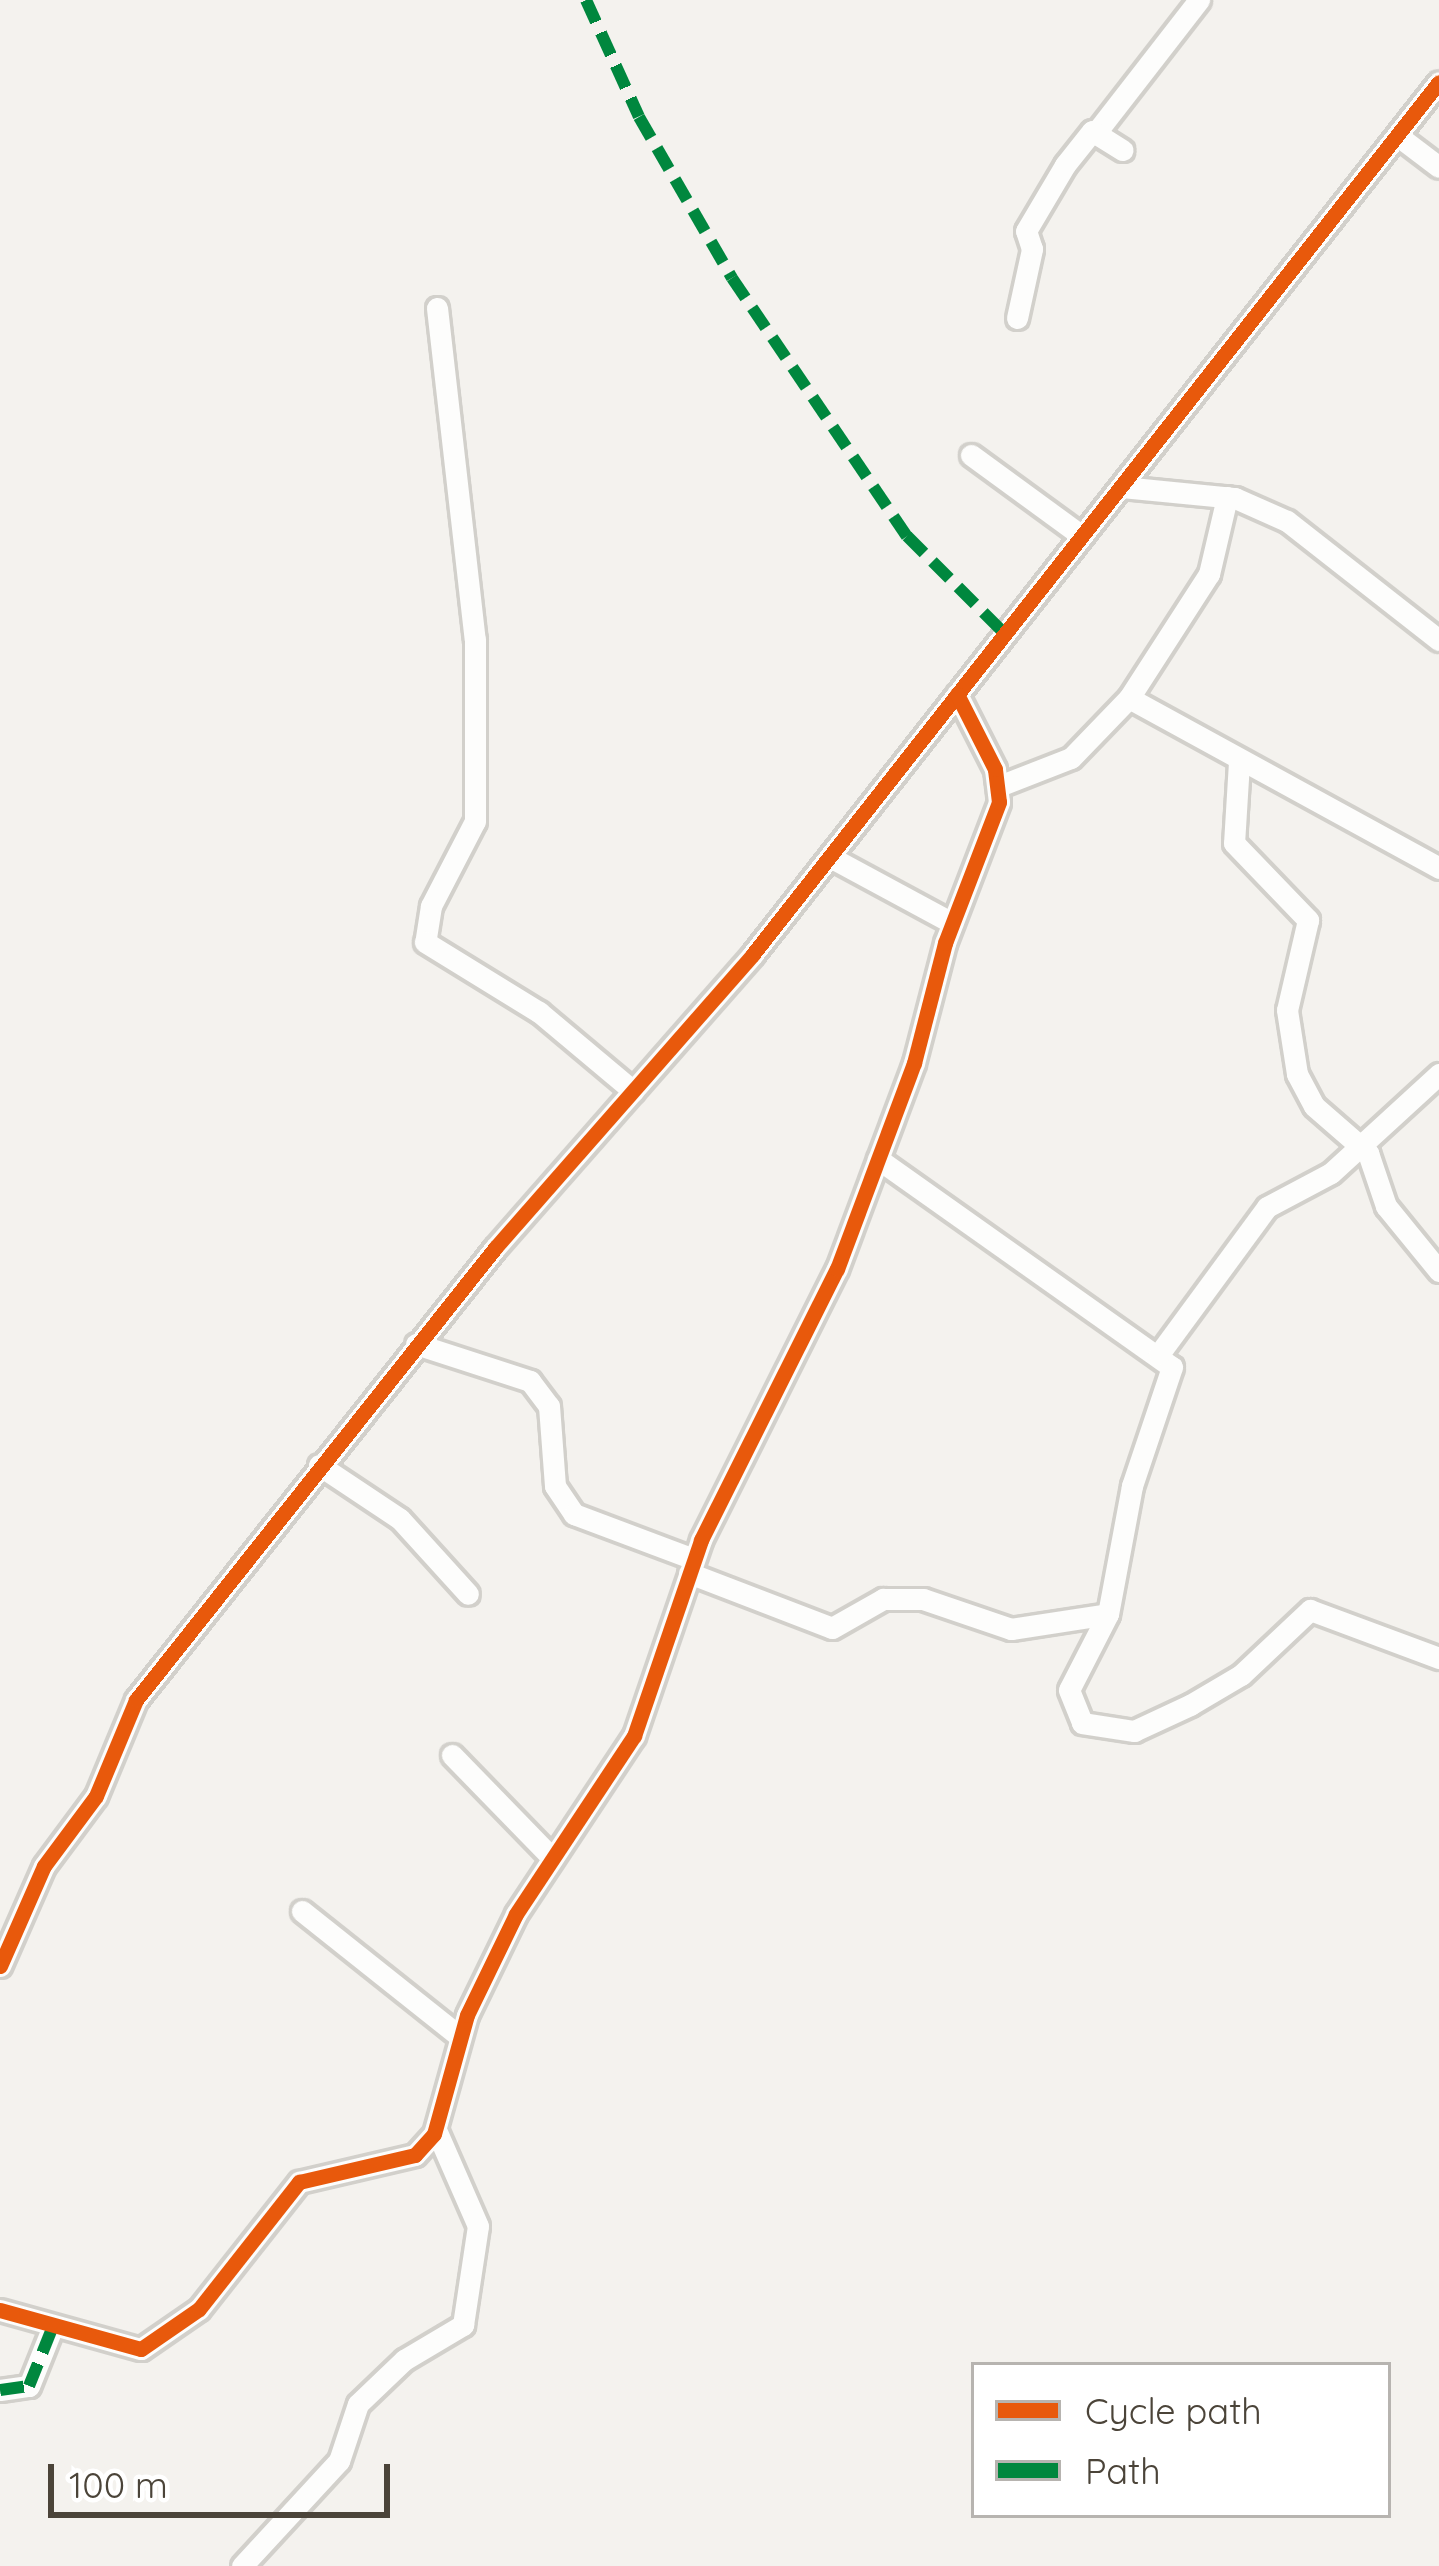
<!DOCTYPE html>
<style>
body{margin:0}
#map{position:relative;width:1439px;height:2566px;overflow:hidden;background:#f4f2ee;font-family:Quicksand,sans-serif}
div>[style]{position:absolute}
.roads{filter:drop-shadow(3px 0 #d2d0cb) drop-shadow(-3px 0 #d2d0cb) drop-shadow(0 3px #d2d0cb) drop-shadow(0 -3px #d2d0cb)}
.minor>*{height:21px;margin:-10.5px;padding:0 10.5px;transform-origin:10.5px;border-radius:10.5px;background:#fdfdfc}
.quiet>*{height:12px;margin-top:-6px;transform-origin:0;background:repeating-linear-gradient(90deg,#00873e 0 24px,transparent 0 36px)}
.cycleway>*{height:15px;margin:-7.5px;padding:0 7.5px;transform-origin:7.5px;border-radius:7.5px;background:#e8590c}
span{translate:-50% -50%;white-space:nowrap;text-align:center;line-height:1.15;-webkit-text-stroke:10px #fff;paint-order:stroke}
.legend{position:absolute;left:971px;top:2362px;width:420px;height:156px;box-sizing:border-box;background:#fff;border:3px solid #b7b4b0;margin:0;padding:15px 21px;list-style:none;font-size:36px;color:#4b4439}
.legend li{display:flex;align-items:center;gap:24px;height:60px}
.legend b{width:60px;border:3px solid #b7b4b0}
.scale{position:absolute;left:48px;top:2464px;width:342px;height:54px;box-sizing:border-box;border:6px solid #4b4439;border-top:0;padding-left:15px;font-size:36px;line-height:42px;white-space:nowrap;color:#4b4439;-webkit-text-stroke:9px #fff;paint-order:stroke}
</style>
<div id="map">
<div class="roads">
<div class="minor">
<i style="left:1098px;top:130px;width:165px;rotate:-52.2deg"></i>
<i style="left:1402px;top:139px;width:46px;rotate:37.1deg"></i>
<i style="left:437px;top:308px;width:333px;rotate:83.5deg"></i>
<i style="left:475px;top:639px;width:182px;rotate:90deg"></i>
<i style="left:475px;top:821px;width:96px;rotate:117.4deg"></i>
<i style="left:431px;top:906px;width:36px;rotate:99deg"></i>
<i style="left:425px;top:942px;width:134px;rotate:31.6deg"></i>
<i style="left:539px;top:1012px;width:123px;rotate:40deg"></i>
<i style="left:1017px;top:318px;width:71px;rotate:-77.7deg"></i>
<i style="left:1032px;top:249px;width:19px;rotate:-108deg"></i>
<i style="left:1026px;top:231px;width:77px;rotate:-59.4deg"></i>
<i style="left:1065px;top:165px;width:43px;rotate:-51.5deg"></i>
<i style="left:1092px;top:131px;width:36px;rotate:32deg"></i>
<i style="left:971px;top:455px;width:137px;rotate:36.1deg"></i>
<i style="left:1122px;top:487px;width:114px;rotate:5.6deg"></i>
<i style="left:1235px;top:498px;width:57px;rotate:23.9deg"></i>
<i style="left:1287px;top:521px;width:193px;rotate:38.1deg"></i>
<i style="left:1129px;top:698px;width:354px;rotate:28.7deg"></i>
<i style="left:1239px;top:762px;width:81px;rotate:93.5deg"></i>
<i style="left:1234px;top:843px;width:107px;rotate:46.1deg"></i>
<i style="left:1308px;top:920px;width:92px;rotate:103.1deg"></i>
<i style="left:1287px;top:1010px;width:65px;rotate:81.1deg"></i>
<i style="left:1297px;top:1074px;width:36px;rotate:62deg"></i>
<i style="left:1314px;top:1106px;width:72px;rotate:41deg"></i>
<i style="left:1368px;top:1153px;width:56px;rotate:71.2deg"></i>
<i style="left:1386px;top:1206px;width:84px;rotate:50.8deg"></i>
<i style="left:999px;top:786px;width:77px;rotate:-21.3deg"></i>
<i style="left:1071px;top:758px;width:83px;rotate:-46deg"></i>
<i style="left:1129px;top:698px;width:148px;rotate:-57.2deg"></i>
<i style="left:1209px;top:574px;width:79px;rotate:-76.8deg"></i>
<i style="left:830px;top:857px;width:139px;rotate:28.4deg"></i>
<i style="left:878px;top:1159px;width:360px;rotate:35.3deg"></i>
<i style="left:1172px;top:1367px;width:126px;rotate:108.6deg"></i>
<i style="left:1132px;top:1486px;width:130px;rotate:100.6deg"></i>
<i style="left:1108px;top:1614px;width:85px;rotate:117.2deg"></i>
<i style="left:1069px;top:1690px;width:35px;rotate:68deg"></i>
<i style="left:1082px;top:1723px;width:53px;rotate:8.7deg"></i>
<i style="left:1134px;top:1731px;width:62px;rotate:-24.9deg"></i>
<i style="left:1190px;top:1705px;width:59px;rotate:-30.5deg"></i>
<i style="left:1241px;top:1675px;width:95px;rotate:-43.3deg"></i>
<i style="left:1310px;top:1610px;width:138px;rotate:20.4deg"></i>
<i style="left:416px;top:1344px;width:120px;rotate:18deg"></i>
<i style="left:530px;top:1381px;width:31px;rotate:53deg"></i>
<i style="left:549px;top:1406px;width:80px;rotate:85.7deg"></i>
<i style="left:555px;top:1486px;width:34px;rotate:56deg"></i>
<i style="left:574px;top:1514px;width:128px;rotate:20.6deg"></i>
<i style="left:1159px;top:1354px;width:182px;rotate:-53.7deg"></i>
<i style="left:1267px;top:1207px;width:72px;rotate:-28deg"></i>
<i style="left:1331px;top:1173px;width:147px;rotate:-42.5deg"></i>
<i style="left:319px;top:1465px;width:97px;rotate:33.7deg"></i>
<i style="left:400px;top:1519px;width:101px;rotate:47.8deg"></i>
<i style="left:689px;top:1573px;width:153px;rotate:21deg"></i>
<i style="left:832px;top:1628px;width:59px;rotate:-29.6deg"></i>
<i style="left:883px;top:1599px;width:40px"></i>
<i style="left:923px;top:1599px;width:93px;rotate:18.8deg"></i>
<i style="left:1011px;top:1629px;width:98px;rotate:-8.8deg"></i>
<i style="left:452px;top:1755px;width:144px;rotate:45.8deg"></i>
<i style="left:302px;top:1911px;width:201px;rotate:38.5deg"></i>
<i style="left:0;top:1966px;width:109px;rotate:-66.3deg"></i>
<i style="left:44px;top:1866px;width:87px;rotate:-53.4deg"></i>
<i style="left:96px;top:1796px;width:104px;rotate:-67.4deg"></i>
<i style="left:136px;top:1700px;width:577px;rotate:-51.54deg"></i>
<i style="left:495px;top:1248px;width:391px;rotate:-48.7deg"></i>
<i style="left:753px;top:954px;width:1109px;rotate:-51.81deg"></i>
<i style="left:0;top:2310px;width:146px;rotate:15.5deg"></i>
<i style="left:141px;top:2349px;width:70px;rotate:-34.6deg"></i>
<i style="left:199px;top:2309px;width:162px;rotate:-51.8deg"></i>
<i style="left:299px;top:2182px;width:119px;rotate:-13.1deg"></i>
<i style="left:415px;top:2155px;width:28px;rotate:-48deg"></i>
<i style="left:434px;top:2134px;width:123px;rotate:-74.5deg"></i>
<i style="left:467px;top:2015px;width:112px;rotate:-64.1deg"></i>
<i style="left:516px;top:1914px;width:214px;rotate:-56.5deg"></i>
<i style="left:634px;top:1736px;width:207px;rotate:-71.1deg"></i>
<i style="left:701px;top:1540px;width:303px;rotate:-63.4deg"></i>
<i style="left:837px;top:1269px;width:220px;rotate:-69.5deg"></i>
<i style="left:914px;top:1063px;width:124px;rotate:-75.5deg"></i>
<i style="left:945px;top:943px;width:151px;rotate:-69deg"></i>
<i style="left:999px;top:802px;width:33px;rotate:-97deg"></i>
<i style="left:995px;top:769px;width:84px;rotate:-116.9deg"></i>
<i style="left:0;top:2390px;width:29px;rotate:-8deg"></i>
<i style="left:29px;top:2386px;width:65px;rotate:-68.2deg"></i>
<i style="left:242px;top:2566px;width:143px;rotate:-47.3deg"></i>
<i style="left:339px;top:2461px;width:60px;rotate:-71.6deg"></i>
<i style="left:358px;top:2404px;width:64px;rotate:-43.7deg"></i>
<i style="left:404px;top:2360px;width:69px;rotate:-30.7deg"></i>
<i style="left:463px;top:2325px;width:100px;rotate:-81.4deg"></i>
<i style="left:478px;top:2226px;width:105px;rotate:-113.6deg"></i>
</div>
</div>
<div class="quiet">
<i style="left:586px;top:0;width:128px;rotate:65.6deg"></i>
<i style="left:639px;top:117px;width:186px;rotate:60deg"></i>
<i style="left:732px;top:278px;width:312px;rotate:55.9deg"></i>
<i style="left:907px;top:536px;width:137px;rotate:45deg"></i>
<i style="left:0;top:2390px;width:29px;rotate:-8deg"></i>
<i style="left:29px;top:2386px;width:65px;rotate:-68.2deg"></i>
</div>
<div class="cycleway">
<i style="left:0;top:1966px;width:109px;rotate:-66.3deg"></i>
<i style="left:44px;top:1866px;width:87px;rotate:-53.4deg"></i>
<i style="left:96px;top:1796px;width:104px;rotate:-67.4deg"></i>
<i style="left:136px;top:1700px;width:577px;rotate:-51.54deg"></i>
<i style="left:495px;top:1248px;width:391px;rotate:-48.7deg"></i>
<i style="left:753px;top:954px;width:1109px;rotate:-51.81deg"></i>
<i style="left:0;top:2310px;width:146px;rotate:15.5deg"></i>
<i style="left:141px;top:2349px;width:70px;rotate:-34.6deg"></i>
<i style="left:199px;top:2309px;width:162px;rotate:-51.8deg"></i>
<i style="left:299px;top:2182px;width:119px;rotate:-13.1deg"></i>
<i style="left:415px;top:2155px;width:28px;rotate:-48deg"></i>
<i style="left:434px;top:2134px;width:123px;rotate:-74.5deg"></i>
<i style="left:467px;top:2015px;width:112px;rotate:-64.1deg"></i>
<i style="left:516px;top:1914px;width:214px;rotate:-56.5deg"></i>
<i style="left:634px;top:1736px;width:207px;rotate:-71.1deg"></i>
<i style="left:701px;top:1540px;width:303px;rotate:-63.4deg"></i>
<i style="left:837px;top:1269px;width:220px;rotate:-69.5deg"></i>
<i style="left:914px;top:1063px;width:124px;rotate:-75.5deg"></i>
<i style="left:945px;top:943px;width:151px;rotate:-69deg"></i>
<i style="left:999px;top:802px;width:33px;rotate:-97deg"></i>
<i style="left:995px;top:769px;width:84px;rotate:-116.9deg"></i>
</div>
<ul class="legend">
<li><b style="height:15px;background:#e8590c"></b>Cycle path</li>
<li><b style="height:15px;background:#00873e"></b>Path</li>
</ul>
<div class="scale">100 m</div>
</div>
